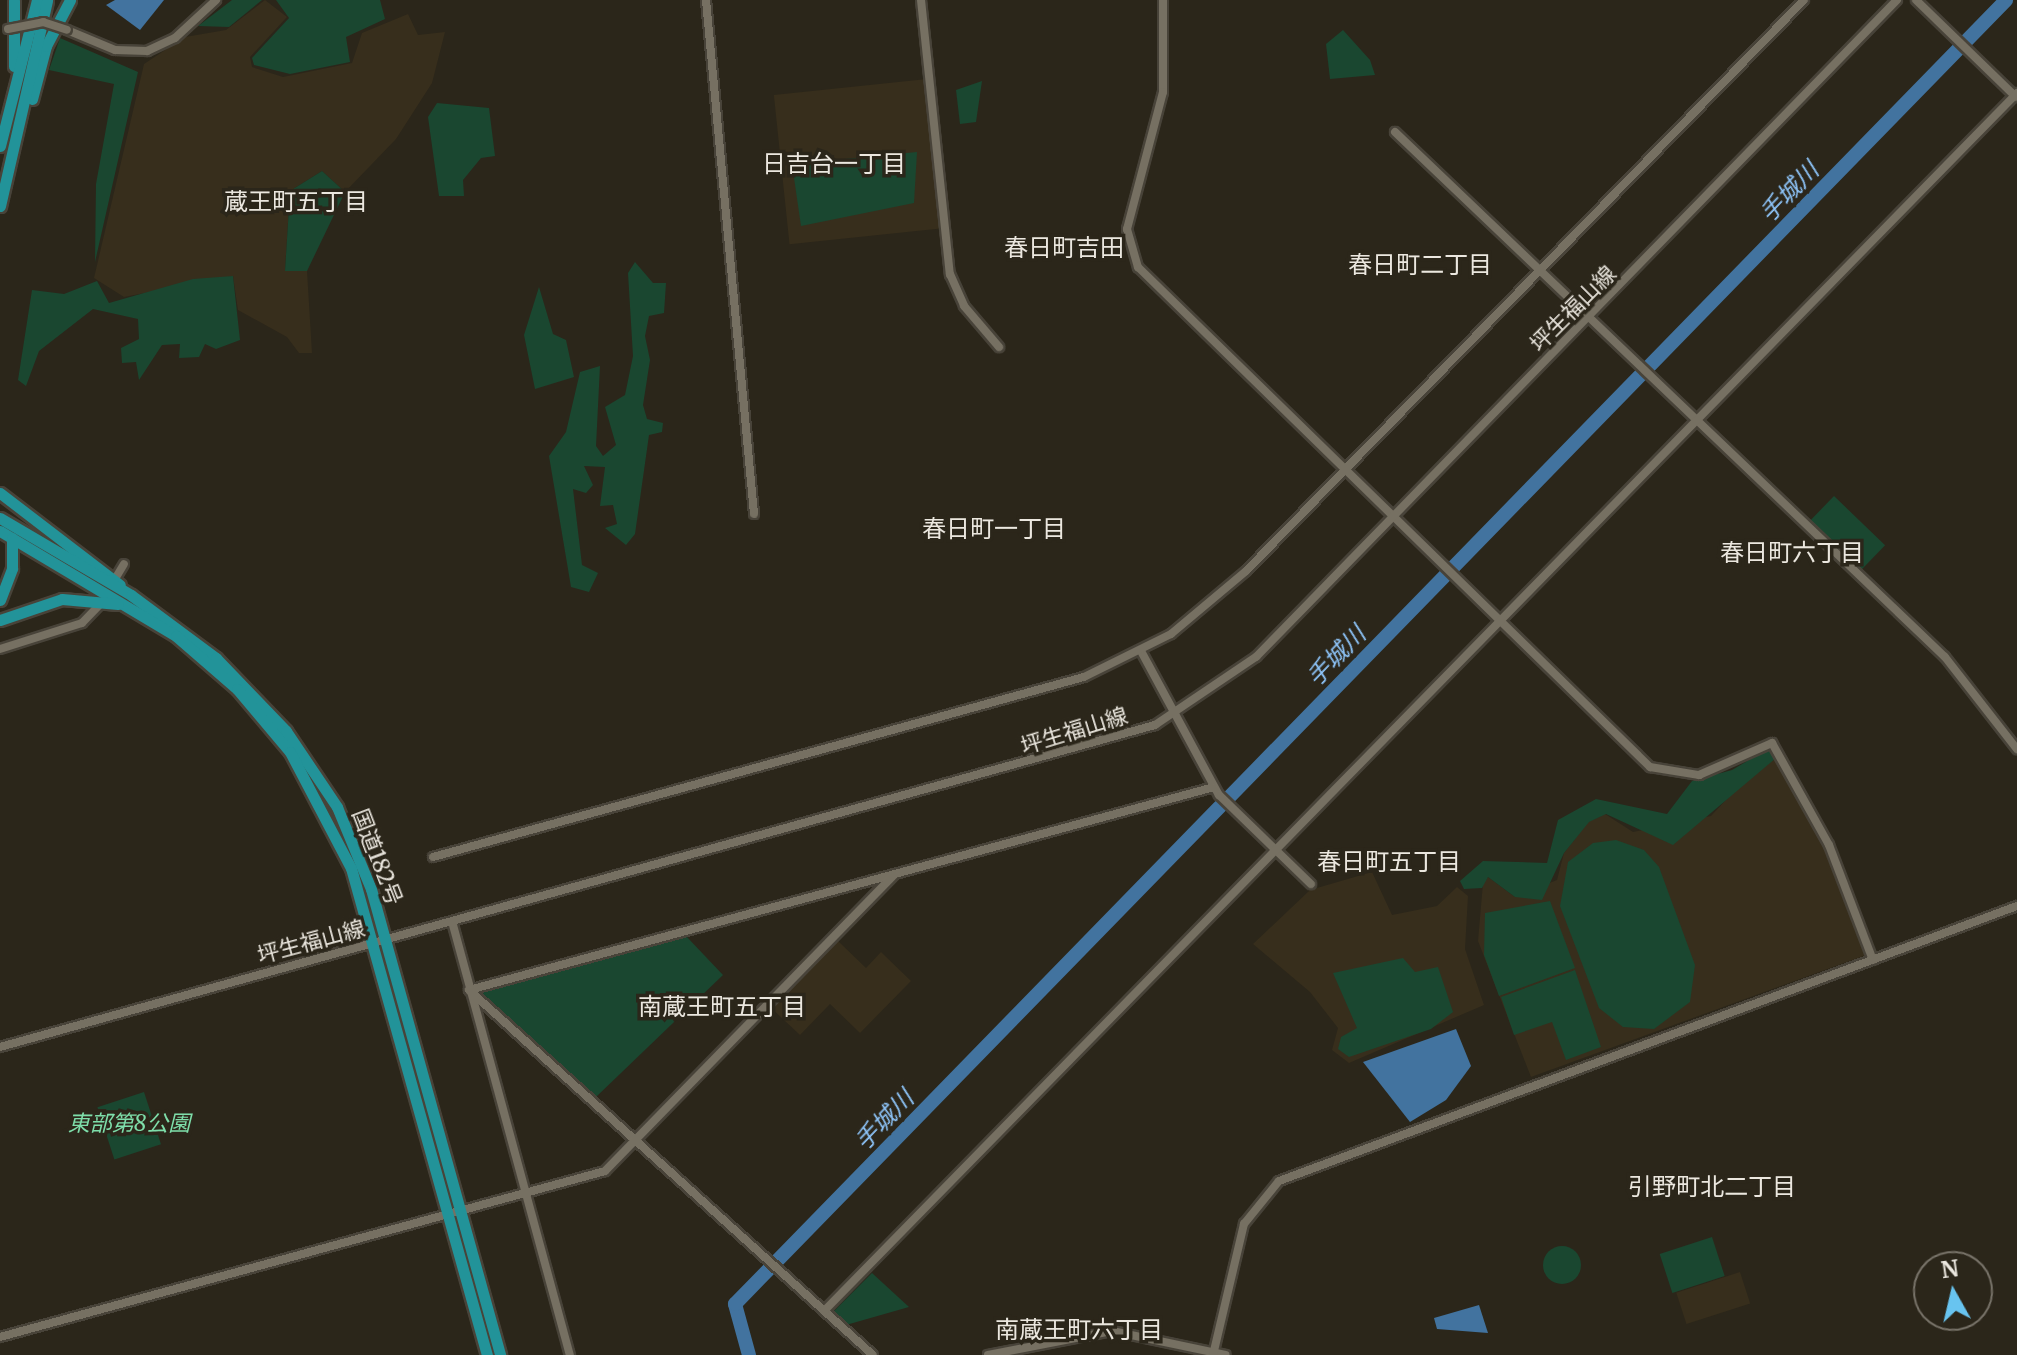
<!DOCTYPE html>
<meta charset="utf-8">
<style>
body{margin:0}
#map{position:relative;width:2017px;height:1355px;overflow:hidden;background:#2b261a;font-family:Merriweather,"Noto Sans JP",serif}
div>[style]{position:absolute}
.built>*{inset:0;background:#372e1c;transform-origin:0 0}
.green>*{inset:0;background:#1a4730;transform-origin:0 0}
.round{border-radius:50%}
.water>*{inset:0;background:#42739f}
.river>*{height:14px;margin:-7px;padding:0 7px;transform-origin:7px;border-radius:7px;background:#42739f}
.roads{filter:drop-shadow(2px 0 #484339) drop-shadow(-2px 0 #484339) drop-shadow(0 2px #484339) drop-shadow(0 -2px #484339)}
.secondary>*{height:8px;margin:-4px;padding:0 4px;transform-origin:4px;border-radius:4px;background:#767062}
.highway>*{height:11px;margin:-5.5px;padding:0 5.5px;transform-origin:5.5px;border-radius:5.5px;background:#229399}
.bridges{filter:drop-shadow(2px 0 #484339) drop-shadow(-2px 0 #484339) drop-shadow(0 2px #484339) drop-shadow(0 -2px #484339)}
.secondary-bridge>*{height:8px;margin:-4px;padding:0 4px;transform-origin:4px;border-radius:4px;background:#767062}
span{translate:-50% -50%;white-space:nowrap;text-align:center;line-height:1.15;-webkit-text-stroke:7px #2b261a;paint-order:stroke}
.street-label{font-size:22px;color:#ebe7df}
.park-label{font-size:22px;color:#7edeaa;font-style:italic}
.neighbourhood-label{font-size:24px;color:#ebe7df}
.water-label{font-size:24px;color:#8ec5fa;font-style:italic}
.north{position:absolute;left:1913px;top:1251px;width:80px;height:80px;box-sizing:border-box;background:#2b261a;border:2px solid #787369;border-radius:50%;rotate:352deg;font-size:22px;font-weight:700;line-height:32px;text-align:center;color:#ebe7df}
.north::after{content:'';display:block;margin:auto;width:28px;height:36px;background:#68c4f0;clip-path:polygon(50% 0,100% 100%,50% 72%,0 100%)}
</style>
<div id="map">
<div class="built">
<i style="clip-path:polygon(265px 0,287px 17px,250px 57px,252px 67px,283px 77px,352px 63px,362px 33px,408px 14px,418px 35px,445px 32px,432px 83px,396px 139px,345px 192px,322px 171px,290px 191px,285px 270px,307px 271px,312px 353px,299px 353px,287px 337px,238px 310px,233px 276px,124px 297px,94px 278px,144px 64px,185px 37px,226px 30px)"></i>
<i style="left:927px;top:79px;width:150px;height:154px;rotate:84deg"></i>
<i style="clip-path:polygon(1776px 758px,1826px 849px,1866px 955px,1531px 1077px,1478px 941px,1483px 883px,1488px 877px,1515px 897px,1557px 880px,1564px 853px,1588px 822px,1605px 814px,1633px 832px,1711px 816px,1750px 774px)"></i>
<i style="clip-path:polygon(1372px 872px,1392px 915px,1437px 906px,1457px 887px,1468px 896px,1465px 949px,1484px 1005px,1349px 1063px,1332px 1050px,1338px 1028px,1310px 992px,1253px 944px,1310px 890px)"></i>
<i style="clip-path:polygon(836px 939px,866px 968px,881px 952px,911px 981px,860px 1033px,830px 1004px,800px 1035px,770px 1007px)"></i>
<i style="left:1740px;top:1272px;width:33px;height:67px;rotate:72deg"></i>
</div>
<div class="green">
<i style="clip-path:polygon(232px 0,262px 0,229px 27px,198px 26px)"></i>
<i style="clip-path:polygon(276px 0,380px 0,385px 19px,346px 37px,350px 62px,290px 74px,254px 65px,252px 58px,289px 18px)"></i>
<i style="clip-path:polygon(1343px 30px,1370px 60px,1375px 75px,1330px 79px,1326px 44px)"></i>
<i style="clip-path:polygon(60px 38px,138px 72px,95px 262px,96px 184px,114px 84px,49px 70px)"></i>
<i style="clip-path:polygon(982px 81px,976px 122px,960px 124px,956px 90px)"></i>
<i style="clip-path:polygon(437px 103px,489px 108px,495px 156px,481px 158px,463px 180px,464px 196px,439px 196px,428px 117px)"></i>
<i style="clip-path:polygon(917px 152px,914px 203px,801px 226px,792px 164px)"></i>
<i style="clip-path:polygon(322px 171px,345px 192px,307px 271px,285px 271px,290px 191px)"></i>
<i style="clip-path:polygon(635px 262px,653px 283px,666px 283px,664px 313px,649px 316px,645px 336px,650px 360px,643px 405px,647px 419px,663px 423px,662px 432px,649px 435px,635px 534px,626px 545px,605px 528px,617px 524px,613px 505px,600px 506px,605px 467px,584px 466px,593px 485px,586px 493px,573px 489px,582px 565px,598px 573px,589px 592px,571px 587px,549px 456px,566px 432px,580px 372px,600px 366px,596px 446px,603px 456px,616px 445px,605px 407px,625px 395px,633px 356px,628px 273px)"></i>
<i style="clip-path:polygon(233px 276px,240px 340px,216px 349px,205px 344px,199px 357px,179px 358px,180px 344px,162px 345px,139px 380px,136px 362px,122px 363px,121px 348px,139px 339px,138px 319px,93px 309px,39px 351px,26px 386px,18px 380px,32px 290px,64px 294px,97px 281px,109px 303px,193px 279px)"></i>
<i style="clip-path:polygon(539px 287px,553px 334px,566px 340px,574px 377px,535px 389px,524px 335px)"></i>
<i style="left:1834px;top:496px;width:71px;height:40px;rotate:44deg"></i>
<i style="clip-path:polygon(1771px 747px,1776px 758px,1673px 845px,1606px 814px,1589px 822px,1564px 853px,1542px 900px,1515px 897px,1488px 877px,1482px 888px,1464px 889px,1460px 881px,1483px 861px,1547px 863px,1558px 820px,1596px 799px,1667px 814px,1692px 781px,1732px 770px)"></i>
<i style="clip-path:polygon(1616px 840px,1644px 850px,1659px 867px,1695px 965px,1690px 1002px,1654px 1029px,1623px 1027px,1599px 1008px,1560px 906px,1568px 862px,1593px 843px)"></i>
<i style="clip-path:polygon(1550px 901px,1575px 968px,1499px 996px,1484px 955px,1485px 913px)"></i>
<i style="clip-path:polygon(686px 936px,723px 975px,596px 1097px,481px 992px)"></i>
<i style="clip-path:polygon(1403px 958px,1415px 972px,1438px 967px,1453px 1012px,1431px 1029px,1349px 1057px,1338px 1049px,1341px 1037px,1357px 1028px,1333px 973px)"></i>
<i style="clip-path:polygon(1575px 970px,1601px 1047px,1566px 1060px,1552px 1022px,1514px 1035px,1501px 997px)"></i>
<i style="left:144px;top:1092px;width:55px;height:49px;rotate:72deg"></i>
<i style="left:1712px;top:1237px;width:41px;height:55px;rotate:72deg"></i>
<i class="round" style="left:1543px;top:1246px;width:38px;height:38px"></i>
<i style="clip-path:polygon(872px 1273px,909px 1307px,846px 1325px,833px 1312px)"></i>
</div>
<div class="water">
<i style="clip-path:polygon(115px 0,164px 0,140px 30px,106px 5px)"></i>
<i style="clip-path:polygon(1456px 1029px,1471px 1066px,1446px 1100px,1410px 1122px,1363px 1062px)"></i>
<i style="clip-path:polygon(1479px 1305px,1488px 1333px,1437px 1329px,1434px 1318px)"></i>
</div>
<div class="river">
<i style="left:749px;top:1355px;width:53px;rotate:-105.4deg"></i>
<i style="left:735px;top:1304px;width:1821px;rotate:-45.73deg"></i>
</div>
<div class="roads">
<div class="secondary">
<i style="left:706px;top:0;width:516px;rotate:84.66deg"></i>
<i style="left:921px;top:0;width:276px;rotate:84deg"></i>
<i style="left:950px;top:274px;width:35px;rotate:66deg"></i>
<i style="left:964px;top:306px;width:54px;rotate:49.5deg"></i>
<i style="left:1163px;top:0;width:92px;rotate:90deg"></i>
<i style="left:1163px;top:92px;width:142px;rotate:104.7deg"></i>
<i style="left:1127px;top:229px;width:40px;rotate:74deg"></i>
<i style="left:1138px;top:267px;width:716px;rotate:44.32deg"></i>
<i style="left:1650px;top:767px;width:50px;rotate:9.3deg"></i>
<i style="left:1699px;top:775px;width:80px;rotate:-23.7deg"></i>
<i style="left:1772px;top:743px;width:117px;rotate:60.8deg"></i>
<i style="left:1829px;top:845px;width:123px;rotate:69.1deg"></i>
<i style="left:1916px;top:0;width:139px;rotate:44.1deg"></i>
<i style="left:67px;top:30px;width:52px;rotate:22.6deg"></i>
<i style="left:115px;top:50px;width:32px;rotate:2deg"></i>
<i style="left:147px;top:51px;width:31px;rotate:-25deg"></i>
<i style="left:175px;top:38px;width:56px;rotate:-42.8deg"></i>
<i style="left:1395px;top:132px;width:760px;rotate:43.67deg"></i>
<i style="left:1945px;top:657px;width:117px;rotate:52deg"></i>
<i style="left:112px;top:584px;width:23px;rotate:-59deg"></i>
<i style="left:0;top:649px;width:86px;rotate:-17.6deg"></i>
<i style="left:82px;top:623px;width:32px;rotate:-46deg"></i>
<i style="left:1141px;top:651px;width:164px;rotate:61.6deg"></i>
<i style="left:1219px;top:795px;width:128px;rotate:44.1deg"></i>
<i style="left:433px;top:857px;width:675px;rotate:-15.46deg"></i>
<i style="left:1084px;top:677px;width:97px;rotate:-26.3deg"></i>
<i style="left:1171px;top:634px;width:98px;rotate:-40deg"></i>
<i style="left:1246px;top:571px;width:798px;rotate:-45.66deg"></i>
<i style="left:453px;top:925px;width:446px;rotate:74.8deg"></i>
<i style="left:469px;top:990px;width:772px;rotate:-15.24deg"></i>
<i style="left:469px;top:990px;width:544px;rotate:42.1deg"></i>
<i style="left:0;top:1047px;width:1199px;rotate:-15.58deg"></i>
<i style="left:1155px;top:725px;width:122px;rotate:-34deg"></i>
<i style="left:1256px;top:657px;width:918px;rotate:-45.71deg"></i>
<i style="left:824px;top:1311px;width:1705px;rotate:-45.59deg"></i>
<i style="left:0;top:1337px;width:627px;rotate:-15.34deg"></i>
<i style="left:605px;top:1171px;width:414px;rotate:-45.7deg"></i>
<i style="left:988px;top:1355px;width:126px;rotate:-11deg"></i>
<i style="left:1112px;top:1331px;width:116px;rotate:11.9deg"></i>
<i style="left:1213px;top:1355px;width:135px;rotate:-76.7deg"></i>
<i style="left:1244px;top:1224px;width:55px;rotate:-50.9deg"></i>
<i style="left:1279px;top:1181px;width:788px;rotate:-20.44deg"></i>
</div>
<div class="highway">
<i style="left:14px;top:0;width:66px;rotate:90deg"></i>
<i style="left:32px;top:99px;width:55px;rotate:-75.2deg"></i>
<i style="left:46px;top:46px;width:52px;rotate:-62.4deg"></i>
<i style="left:0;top:146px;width:151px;rotate:-75.8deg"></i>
<i style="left:0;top:206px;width:211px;rotate:-77.1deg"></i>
<i style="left:0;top:493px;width:151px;rotate:37.5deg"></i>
<i style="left:0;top:518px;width:152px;rotate:30.4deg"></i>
<i style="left:131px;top:595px;width:106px;rotate:36.5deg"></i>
<i style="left:216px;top:658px;width:101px;rotate:46.2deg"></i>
<i style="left:286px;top:731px;width:92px;rotate:56.1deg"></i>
<i style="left:337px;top:807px;width:89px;rotate:67.5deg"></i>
<i style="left:371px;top:889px;width:484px;rotate:74.5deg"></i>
<i style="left:0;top:531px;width:205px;rotate:30.8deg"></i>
<i style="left:176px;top:636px;width:81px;rotate:41deg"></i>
<i style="left:237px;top:689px;width:82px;rotate:49.9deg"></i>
<i style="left:290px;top:752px;width:131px;rotate:62.3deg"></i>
<i style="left:351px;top:868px;width:506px;rotate:74.4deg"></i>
<i style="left:0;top:600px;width:34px;rotate:-69deg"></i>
<i style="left:12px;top:568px;width:30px;rotate:-90deg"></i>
<i style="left:0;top:620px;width:65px;rotate:-18.7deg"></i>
<i style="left:62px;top:599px;width:56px;rotate:5.1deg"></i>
</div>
</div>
<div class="bridges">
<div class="secondary-bridge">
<i style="left:8px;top:29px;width:36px;rotate:-11deg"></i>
<i style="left:43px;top:22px;width:25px;rotate:18deg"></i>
</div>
</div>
<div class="street-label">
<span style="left:1573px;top:309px;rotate:-45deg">坪生福山線</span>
<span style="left:1074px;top:731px;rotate:-17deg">坪生福山線</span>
<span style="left:377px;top:857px;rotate:69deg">国道182号</span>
<span style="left:311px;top:942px;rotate:-15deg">坪生福山線</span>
</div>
<div class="park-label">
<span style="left:129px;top:1124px">東部第8公園</span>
</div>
<div class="neighbourhood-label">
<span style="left:834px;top:164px">日吉台一丁目</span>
<span style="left:296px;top:202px">蔵王町五丁目</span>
<span style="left:1064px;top:248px">春日町吉田</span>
<span style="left:1420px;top:265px">春日町二丁目</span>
<span style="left:994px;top:529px">春日町一丁目</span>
<span style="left:1792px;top:553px">春日町六丁目</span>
<span style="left:1389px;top:862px">春日町五丁目</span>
<span style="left:722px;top:1007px">南蔵王町五丁目</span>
<span style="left:1712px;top:1187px">引野町北二丁目</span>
<span style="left:1079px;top:1330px">南蔵王町六丁目</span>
</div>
<div class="water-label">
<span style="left:1789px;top:192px;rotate:-46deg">手城川</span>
<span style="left:1336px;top:656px;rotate:-46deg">手城川</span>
<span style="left:884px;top:1120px;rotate:-46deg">手城川</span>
</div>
<div class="north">N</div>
</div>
